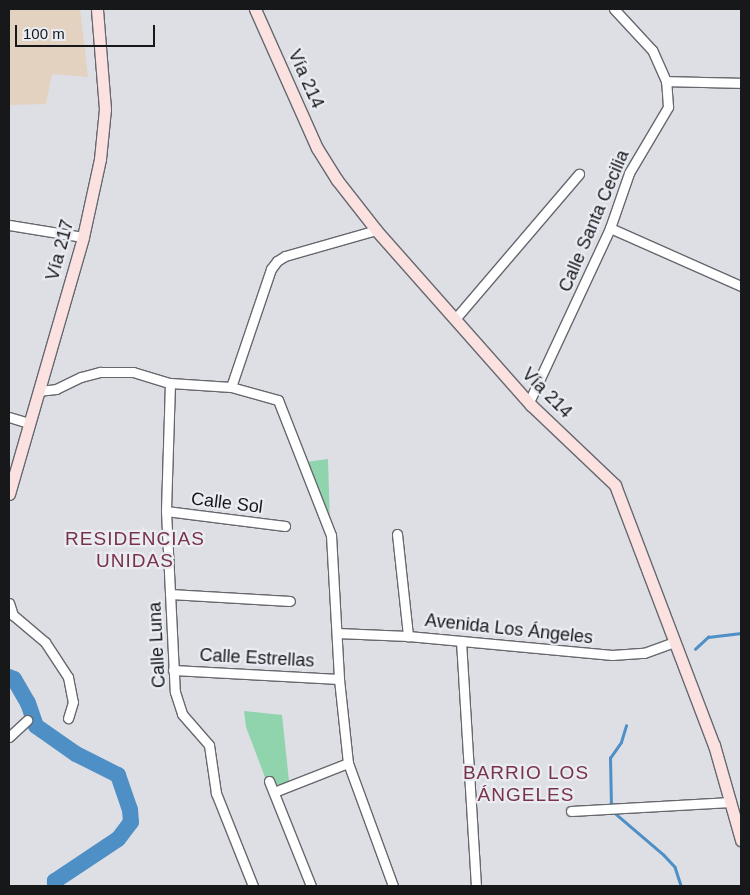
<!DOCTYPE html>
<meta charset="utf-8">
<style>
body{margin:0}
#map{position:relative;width:750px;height:895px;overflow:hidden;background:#dddfe5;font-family:Helvetica,sans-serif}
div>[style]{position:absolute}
.commercial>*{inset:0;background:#e4d2c1}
.green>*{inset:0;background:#90d4ae}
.stream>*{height:2.5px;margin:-1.25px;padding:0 1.25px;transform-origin:1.25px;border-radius:1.25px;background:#4e8fc6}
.river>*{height:16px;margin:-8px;padding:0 8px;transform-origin:8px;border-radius:8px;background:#4e8fc6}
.roads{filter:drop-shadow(1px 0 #66686e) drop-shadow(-1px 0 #66686e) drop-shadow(0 1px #66686e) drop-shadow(0 -1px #66686e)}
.minor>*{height:9px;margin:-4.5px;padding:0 4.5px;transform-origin:4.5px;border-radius:4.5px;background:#fff}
.secondary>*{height:11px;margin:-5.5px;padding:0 5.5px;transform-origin:5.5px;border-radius:5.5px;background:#fbe2e1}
span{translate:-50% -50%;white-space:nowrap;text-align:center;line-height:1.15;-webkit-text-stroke:4.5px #eaecf3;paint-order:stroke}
.street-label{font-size:18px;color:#17181a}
.neighbourhood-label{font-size:19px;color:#793348;letter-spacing:1px}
.frame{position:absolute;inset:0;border:10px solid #17181a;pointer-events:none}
.scale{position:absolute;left:15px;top:25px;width:140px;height:22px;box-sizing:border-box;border:2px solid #17181a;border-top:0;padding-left:6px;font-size:15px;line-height:18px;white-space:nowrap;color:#17181a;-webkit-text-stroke:4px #eaecf3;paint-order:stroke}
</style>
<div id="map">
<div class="commercial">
<i style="clip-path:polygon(9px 9px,80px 9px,88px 77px,52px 74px,46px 104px,9px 105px)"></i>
</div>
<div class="green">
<i style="clip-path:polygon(328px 459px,330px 527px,306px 462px)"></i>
<i style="clip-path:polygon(244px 711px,282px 715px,289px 781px,276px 788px,266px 780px,246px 727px)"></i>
</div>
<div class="stream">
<i style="left:695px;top:649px;width:18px;rotate:-43deg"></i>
<i style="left:708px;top:637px;width:33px;rotate:-7deg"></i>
<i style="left:611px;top:806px;width:48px;rotate:-91.2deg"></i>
<i style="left:610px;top:758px;width:19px;rotate:-55deg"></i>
<i style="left:621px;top:742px;width:17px;rotate:-73deg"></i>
<i style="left:616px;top:814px;width:63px;rotate:40.5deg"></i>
<i style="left:664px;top:855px;width:16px;rotate:47deg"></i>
<i style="left:675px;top:867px;width:20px;rotate:72deg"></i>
</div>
<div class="river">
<i style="left:9px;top:677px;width:5px;rotate:22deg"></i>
<i style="left:14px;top:679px;width:28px;rotate:60deg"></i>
<i style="left:28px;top:703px;width:24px;rotate:71deg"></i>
<i style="left:36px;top:726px;width:49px;rotate:35deg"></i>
<i style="left:76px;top:754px;width:47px;rotate:26.6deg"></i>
<i style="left:118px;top:775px;width:36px;rotate:71deg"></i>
<i style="left:130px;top:809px;width:13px;rotate:86deg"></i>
<i style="left:131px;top:822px;width:21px;rotate:127deg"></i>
<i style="left:118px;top:839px;width:76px;rotate:146.3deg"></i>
<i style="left:55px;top:881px;width:5px;rotate:90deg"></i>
</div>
<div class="roads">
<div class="minor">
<i style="left:666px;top:81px;width:75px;rotate:1.5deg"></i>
<i style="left:9px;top:225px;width:75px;rotate:9.2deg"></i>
<i style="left:610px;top:228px;width:143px;rotate:23.9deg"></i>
<i style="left:455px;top:319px;width:191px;rotate:-49.5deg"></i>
<i style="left:170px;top:383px;width:128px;rotate:91.8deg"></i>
<i style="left:166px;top:511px;width:181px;rotate:87.2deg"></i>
<i style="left:175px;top:692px;width:23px;rotate:72deg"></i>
<i style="left:182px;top:714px;width:41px;rotate:48.9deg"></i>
<i style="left:209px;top:745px;width:49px;rotate:81.7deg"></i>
<i style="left:216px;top:793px;width:100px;rotate:68.3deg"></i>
<i style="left:231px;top:387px;width:125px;rotate:-71.3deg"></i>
<i style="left:271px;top:269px;width:10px;rotate:-53deg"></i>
<i style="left:277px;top:261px;width:9px;rotate:-32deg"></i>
<i style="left:285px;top:256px;width:95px;rotate:-15.9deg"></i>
<i style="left:38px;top:391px;width:18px;rotate:-6deg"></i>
<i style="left:56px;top:389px;width:28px;rotate:-26deg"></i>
<i style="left:81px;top:377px;width:20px;rotate:-15deg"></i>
<i style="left:100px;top:372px;width:33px"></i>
<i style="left:133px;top:372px;width:39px;rotate:17deg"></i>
<i style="left:170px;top:383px;width:61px;rotate:3.8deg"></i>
<i style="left:231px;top:387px;width:49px;rotate:15.5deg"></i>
<i style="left:278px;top:400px;width:145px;rotate:68.6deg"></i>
<i style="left:331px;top:535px;width:144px;rotate:86.8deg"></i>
<i style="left:339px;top:679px;width:84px;rotate:83.9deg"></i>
<i style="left:348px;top:763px;width:131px;rotate:69.9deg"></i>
<i style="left:529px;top:402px;width:192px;rotate:-65deg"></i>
<i style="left:610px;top:228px;width:58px;rotate:-70.9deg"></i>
<i style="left:629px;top:173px;width:77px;rotate:-59.4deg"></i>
<i style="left:668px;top:107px;width:26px;rotate:-94deg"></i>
<i style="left:666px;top:81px;width:34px;rotate:-114deg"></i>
<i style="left:652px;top:50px;width:56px;rotate:-132.8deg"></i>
<i style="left:9px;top:417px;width:21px;rotate:17deg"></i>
<i style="left:166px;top:511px;width:120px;rotate:7.2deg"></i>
<i style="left:397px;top:534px;width:103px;rotate:83.8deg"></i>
<i style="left:170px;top:594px;width:120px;rotate:3.3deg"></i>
<i style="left:9px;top:603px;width:13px;rotate:72deg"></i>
<i style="left:13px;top:615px;width:42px;rotate:40.2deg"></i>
<i style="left:45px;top:642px;width:42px;rotate:56.7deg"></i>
<i style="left:68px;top:677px;width:25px;rotate:79deg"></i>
<i style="left:73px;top:702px;width:17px;rotate:107deg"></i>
<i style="left:337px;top:633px;width:71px;rotate:2.4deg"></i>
<i style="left:408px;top:636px;width:205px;rotate:5.3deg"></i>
<i style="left:612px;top:655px;width:32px;rotate:-4deg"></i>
<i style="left:644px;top:653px;width:33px;rotate:-20deg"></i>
<i style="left:461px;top:641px;width:245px;rotate:86.5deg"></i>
<i style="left:173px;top:670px;width:166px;rotate:3.1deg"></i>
<i style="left:9px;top:737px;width:25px;rotate:-43deg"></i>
<i style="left:269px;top:781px;width:113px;rotate:68.2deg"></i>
<i style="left:274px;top:792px;width:79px;rotate:-21.4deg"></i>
<i style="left:571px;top:811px;width:160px;rotate:-3.2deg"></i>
</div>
<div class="secondary">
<i style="left:255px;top:9px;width:152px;rotate:66deg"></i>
<i style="left:317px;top:148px;width:38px;rotate:58deg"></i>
<i style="left:337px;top:180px;width:63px;rotate:52deg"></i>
<i style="left:376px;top:230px;width:234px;rotate:48.5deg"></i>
<i style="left:531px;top:405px;width:116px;rotate:43.6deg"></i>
<i style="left:615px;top:485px;width:278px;rotate:69.2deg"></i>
<i style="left:714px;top:745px;width:99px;rotate:74.1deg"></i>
<i style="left:9px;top:494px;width:267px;rotate:-73.9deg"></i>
<i style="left:83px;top:237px;width:80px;rotate:-77.7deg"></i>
<i style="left:100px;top:159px;width:50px;rotate:-84.3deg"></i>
<i style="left:105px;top:109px;width:100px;rotate:-94.6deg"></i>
</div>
</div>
<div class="street-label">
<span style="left:306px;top:79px;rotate:66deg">Vía 214</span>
<span style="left:594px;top:221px;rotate:-67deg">Calle Santa Cecilia</span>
<span style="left:60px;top:250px;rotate:-75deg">Vía 217</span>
<span style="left:547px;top:393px;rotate:45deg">Vía 214</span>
<span style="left:227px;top:503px;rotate:7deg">Calle Sol</span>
<span style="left:509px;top:629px;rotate:6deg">Avenida Los Ángeles</span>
<span style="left:157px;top:645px;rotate:-93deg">Calle Luna</span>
<span style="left:257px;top:658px;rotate:3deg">Calle Estrellas</span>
</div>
<div class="neighbourhood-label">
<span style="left:135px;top:550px">RESIDENCIAS<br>UNIDAS</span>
<span style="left:526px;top:784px">BARRIO LOS<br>ÁNGELES</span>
</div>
<div class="frame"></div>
<div class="scale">100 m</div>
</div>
